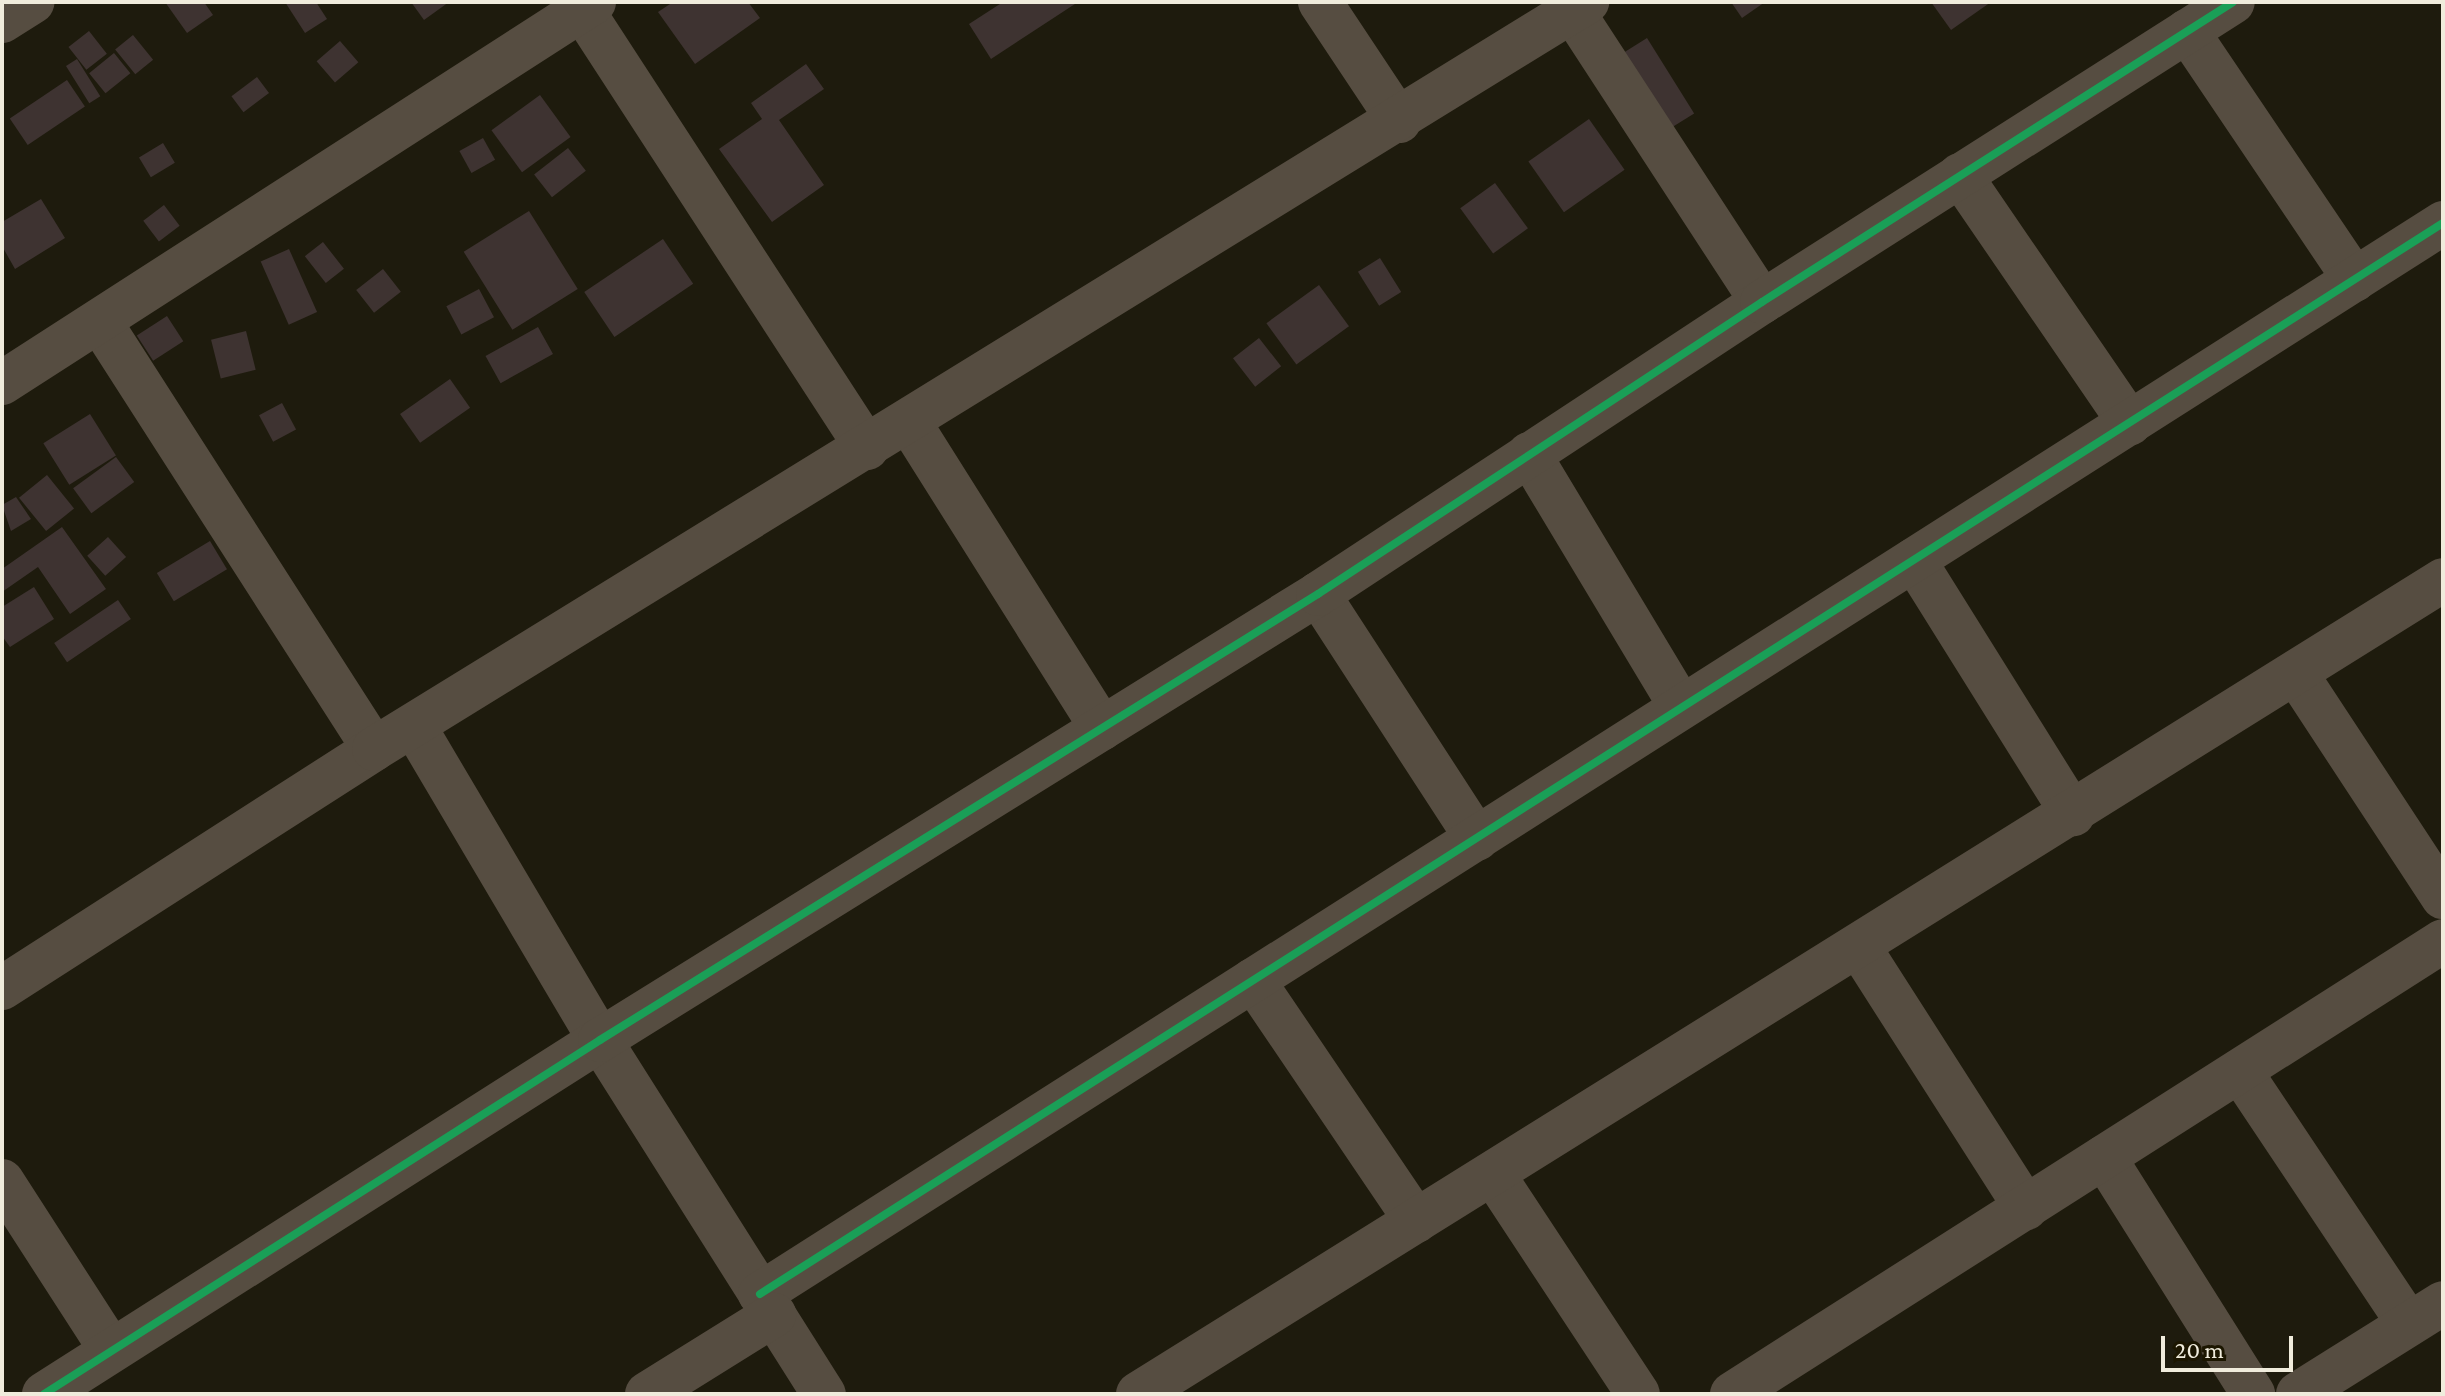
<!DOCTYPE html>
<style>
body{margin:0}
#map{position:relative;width:2445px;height:1396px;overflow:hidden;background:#1e1b0d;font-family:"Crimson Pro",serif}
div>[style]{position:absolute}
.building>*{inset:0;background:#3e3331;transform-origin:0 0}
.minor>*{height:44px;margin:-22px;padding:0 22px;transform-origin:22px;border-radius:22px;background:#564d41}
.cycleway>*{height:8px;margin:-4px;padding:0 4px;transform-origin:4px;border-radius:4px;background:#1a9f57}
span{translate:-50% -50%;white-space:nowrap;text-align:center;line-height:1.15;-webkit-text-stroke:6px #1c1600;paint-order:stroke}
.frame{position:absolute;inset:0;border:4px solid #f0ecdc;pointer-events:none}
.scale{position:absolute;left:2161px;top:1336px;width:132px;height:36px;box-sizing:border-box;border:4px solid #f0ecdc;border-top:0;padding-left:10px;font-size:24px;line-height:28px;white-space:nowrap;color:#f0ecdc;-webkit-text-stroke:6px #1c1600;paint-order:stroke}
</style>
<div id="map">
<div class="building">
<i style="clip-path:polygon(165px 2px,204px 2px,213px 15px,187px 33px)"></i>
<i style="clip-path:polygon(285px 2px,316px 2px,327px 19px,305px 33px)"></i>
<i style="clip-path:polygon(411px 2px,449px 2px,424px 20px)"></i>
<i style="clip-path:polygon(673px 2px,748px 2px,760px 18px,695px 64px,658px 12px)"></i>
<i style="clip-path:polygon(1003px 2px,1078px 2px,991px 59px,969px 24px)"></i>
<i style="clip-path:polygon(1731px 2px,1765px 2px,1742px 18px)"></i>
<i style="clip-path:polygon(1931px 2px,1991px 2px,1951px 30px)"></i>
<i style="left:89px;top:31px;width:29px;height:26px;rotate:52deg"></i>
<i style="left:133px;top:35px;width:32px;height:23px;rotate:51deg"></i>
<i style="left:1647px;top:38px;width:89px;height:38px;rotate:58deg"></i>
<i style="left:340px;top:41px;width:28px;height:31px;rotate:49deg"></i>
<i style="left:114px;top:53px;width:26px;height:32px;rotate:51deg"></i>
<i style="left:77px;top:59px;width:44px;height:13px;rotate:58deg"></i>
<i style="clip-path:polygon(806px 64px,824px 89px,779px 120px,824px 185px,772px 222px,719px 149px,762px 119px,751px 103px)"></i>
<i style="left:257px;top:77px;width:20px;height:32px;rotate:53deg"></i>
<i style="left:67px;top:80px;width:32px;height:69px;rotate:56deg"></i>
<i style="left:540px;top:95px;width:52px;height:60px;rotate:54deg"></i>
<i style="left:1589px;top:119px;width:62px;height:74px;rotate:55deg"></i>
<i style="left:483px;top:138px;width:25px;height:27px;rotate:61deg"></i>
<i style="left:163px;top:143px;width:23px;height:28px;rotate:59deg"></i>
<i style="left:568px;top:148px;width:29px;height:43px;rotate:52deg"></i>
<i style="left:1495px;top:183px;width:56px;height:43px;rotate:54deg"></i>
<i style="clip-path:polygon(41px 199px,65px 238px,15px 269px,2px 246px,2px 222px)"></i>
<i style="left:164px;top:205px;width:26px;height:26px;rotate:53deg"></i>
<i style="left:529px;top:211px;width:92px;height:77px;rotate:58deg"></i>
<i style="left:663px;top:239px;width:54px;height:95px;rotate:56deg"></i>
<i style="left:323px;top:242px;width:34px;height:23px;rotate:52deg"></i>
<i style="left:289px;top:249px;width:69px;height:31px;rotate:66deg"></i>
<i style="left:1380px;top:258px;width:40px;height:26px;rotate:58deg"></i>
<i style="left:383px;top:269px;width:29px;height:34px;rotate:52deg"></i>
<i style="left:1319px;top:285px;width:51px;height:65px;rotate:54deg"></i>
<i style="left:479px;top:289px;width:32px;height:37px;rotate:62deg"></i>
<i style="left:167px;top:316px;width:30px;height:36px;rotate:57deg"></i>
<i style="left:538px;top:327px;width:31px;height:60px;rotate:61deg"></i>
<i style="left:246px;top:331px;width:40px;height:36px;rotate:76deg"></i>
<i style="left:1259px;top:338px;width:36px;height:33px;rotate:52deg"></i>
<i style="left:450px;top:379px;width:35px;height:61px;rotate:55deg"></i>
<i style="left:282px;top:403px;width:30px;height:26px;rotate:62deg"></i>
<i style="left:90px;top:414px;width:49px;height:55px;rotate:58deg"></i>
<i style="left:116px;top:457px;width:31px;height:53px;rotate:54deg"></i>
<i style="left:47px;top:475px;width:43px;height:36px;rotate:51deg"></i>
<i style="clip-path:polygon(16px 497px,31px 519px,11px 531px,2px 505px)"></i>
<i style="clip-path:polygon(62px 527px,106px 589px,70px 614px,38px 567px,2px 592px,2px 569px)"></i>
<i style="left:108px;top:537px;width:27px;height:28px;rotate:48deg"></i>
<i style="left:210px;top:541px;width:33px;height:62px;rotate:59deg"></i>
<i style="clip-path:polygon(34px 587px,54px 619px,10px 647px,2px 636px,2px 607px)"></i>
<i style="left:118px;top:600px;width:23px;height:77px;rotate:56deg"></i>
</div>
<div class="minor">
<i style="left:577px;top:2px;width:532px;rotate:56.97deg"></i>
<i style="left:1320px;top:2px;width:143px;rotate:56.4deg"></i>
<i style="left:1573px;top:12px;width:346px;rotate:56.9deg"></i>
<i style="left:2px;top:21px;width:36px;rotate:-32deg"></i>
<i style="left:2187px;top:31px;width:300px;rotate:56deg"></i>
<i style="left:1960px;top:175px;width:301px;rotate:55.6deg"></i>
<i style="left:100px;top:322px;width:507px;rotate:57.31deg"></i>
<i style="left:2px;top:383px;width:704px;rotate:-32.76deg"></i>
<i style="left:909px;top:422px;width:362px;rotate:57.8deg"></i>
<i style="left:1529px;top:454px;width:293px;rotate:59deg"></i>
<i style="left:1914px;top:560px;width:300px;rotate:58deg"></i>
<i style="left:1318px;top:594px;width:292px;rotate:57deg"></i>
<i style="left:2297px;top:675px;width:266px;rotate:56.7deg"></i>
<i style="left:414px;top:726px;width:365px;rotate:59.4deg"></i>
<i style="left:600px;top:1040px;width:419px;rotate:57.7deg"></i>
<i style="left:1859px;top:947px;width:310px;rotate:57.4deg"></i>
<i style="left:1253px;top:980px;width:291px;rotate:55.9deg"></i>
<i style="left:2px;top:988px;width:442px;rotate:-32.7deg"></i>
<i style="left:374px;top:749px;width:1425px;rotate:-31.63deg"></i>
<i style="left:2240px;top:1071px;width:304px;rotate:56.3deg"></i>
<i style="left:2104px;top:1157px;width:280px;rotate:57.8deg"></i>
<i style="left:1493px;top:1174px;width:263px;rotate:56.6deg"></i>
<i style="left:2px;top:1181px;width:201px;rotate:57.2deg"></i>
<i style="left:760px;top:1294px;width:1995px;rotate:-32.47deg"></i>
<i style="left:44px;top:1394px;width:659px;rotate:-32.48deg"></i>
<i style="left:600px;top:1040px;width:845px;rotate:-31.85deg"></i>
<i style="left:1318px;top:594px;width:531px;rotate:-33.33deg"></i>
<i style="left:1762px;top:302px;width:558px;rotate:-32.49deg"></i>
<i style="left:647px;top:1394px;width:150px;rotate:-31.9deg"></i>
<i style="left:1138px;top:1394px;width:1538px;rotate:-31.95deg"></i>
<i style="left:1732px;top:1394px;width:843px;rotate:-32.5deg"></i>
<i style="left:2298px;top:1394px;width:171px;rotate:-32.1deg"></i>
</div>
<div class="cycleway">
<i style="left:760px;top:1294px;width:1995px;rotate:-32.47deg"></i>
<i style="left:44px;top:1394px;width:659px;rotate:-32.48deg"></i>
<i style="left:600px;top:1040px;width:845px;rotate:-31.85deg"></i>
<i style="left:1318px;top:594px;width:531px;rotate:-33.33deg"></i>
<i style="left:1762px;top:302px;width:558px;rotate:-32.49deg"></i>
</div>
<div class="frame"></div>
<div class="scale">20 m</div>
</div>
